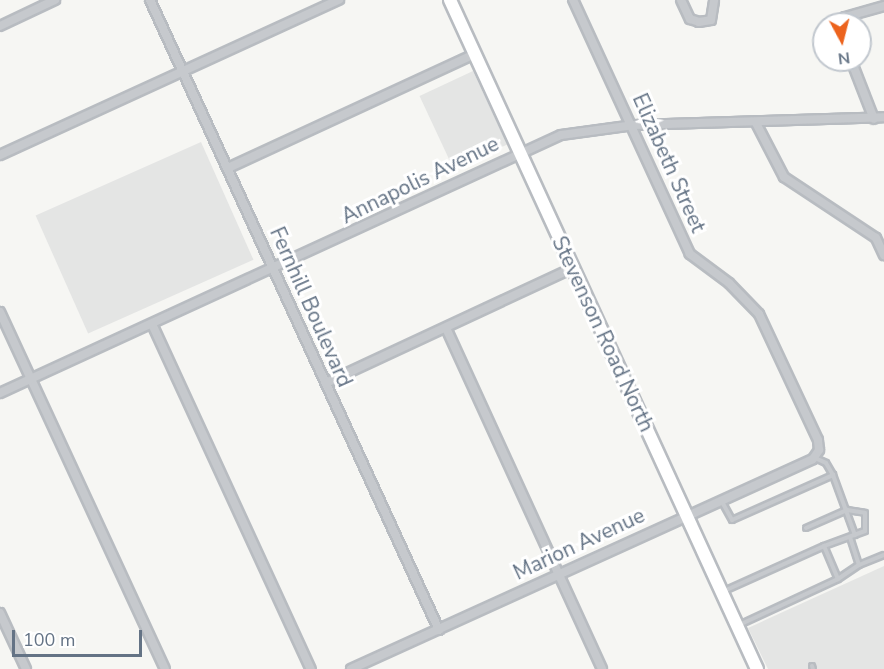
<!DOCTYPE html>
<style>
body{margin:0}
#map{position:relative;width:884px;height:669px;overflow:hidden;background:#f6f6f3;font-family:"Nunito Sans",sans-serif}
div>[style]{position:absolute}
.built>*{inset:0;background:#e4e5e4;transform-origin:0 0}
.roads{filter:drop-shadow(2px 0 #b8bcc1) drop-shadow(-2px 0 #b8bcc1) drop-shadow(0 2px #b8bcc1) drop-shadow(0 -2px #b8bcc1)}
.lane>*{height:4px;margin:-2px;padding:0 2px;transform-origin:2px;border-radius:2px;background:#c6c9cd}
.street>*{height:8px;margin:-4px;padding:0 4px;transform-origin:4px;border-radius:4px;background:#c6c9cd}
.secondary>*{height:12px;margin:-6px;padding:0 6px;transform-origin:6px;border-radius:6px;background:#fff}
span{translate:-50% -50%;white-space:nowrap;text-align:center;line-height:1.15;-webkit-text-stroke:6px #fff;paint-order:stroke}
.street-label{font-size:21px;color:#647385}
.north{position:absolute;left:812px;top:12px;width:60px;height:60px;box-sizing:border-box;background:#fff;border:2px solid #c1c7ce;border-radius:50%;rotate:173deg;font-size:16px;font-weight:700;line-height:24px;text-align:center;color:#647385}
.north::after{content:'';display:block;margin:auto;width:21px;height:27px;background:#ec631d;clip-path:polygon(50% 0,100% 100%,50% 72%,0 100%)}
.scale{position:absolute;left:12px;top:630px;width:130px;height:27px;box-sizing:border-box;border:3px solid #647385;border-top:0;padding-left:8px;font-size:18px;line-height:21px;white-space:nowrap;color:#647385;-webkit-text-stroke:4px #fff;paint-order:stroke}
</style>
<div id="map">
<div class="built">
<i style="left:473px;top:71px;width:81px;height:59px;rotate:65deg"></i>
<i style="left:201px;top:142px;width:129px;height:181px;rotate:66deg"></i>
<i style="clip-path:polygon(884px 566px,884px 669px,768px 669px,748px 628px)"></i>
</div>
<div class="roads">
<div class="lane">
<i style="left:815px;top:458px;width:12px;rotate:24deg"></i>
<i style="left:826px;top:463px;width:14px;rotate:60deg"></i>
<i style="left:721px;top:500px;width:23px;rotate:61deg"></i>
<i style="left:732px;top:520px;width:111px;rotate:-24deg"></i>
<i style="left:833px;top:475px;width:64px;rotate:69.9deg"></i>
<i style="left:806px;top:528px;width:45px;rotate:-23.7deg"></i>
<i style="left:847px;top:510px;width:18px;rotate:9deg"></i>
<i style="left:865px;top:513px;width:18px;rotate:90deg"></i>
<i style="left:865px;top:531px;width:44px;rotate:159.9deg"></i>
<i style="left:824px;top:546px;width:36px;rotate:67deg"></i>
<i style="left:859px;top:565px;width:27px;rotate:-22deg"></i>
<i style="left:724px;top:591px;width:110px;rotate:-24.2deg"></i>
<i style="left:739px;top:625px;width:109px;rotate:-24.9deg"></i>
<i style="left:838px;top:579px;width:25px;rotate:-34deg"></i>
<i style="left:859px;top:565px;width:29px;rotate:-108deg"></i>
<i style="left:812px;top:666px;width:3px;rotate:72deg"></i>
</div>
<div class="street">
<i style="left:150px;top:0;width:693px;rotate:65.36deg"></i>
<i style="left:681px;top:0;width:21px;rotate:65deg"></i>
<i style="left:690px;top:19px;width:9px;rotate:18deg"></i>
<i style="left:699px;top:22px;width:12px;rotate:-9deg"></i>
<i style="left:711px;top:20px;width:20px;rotate:-81deg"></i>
<i style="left:845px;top:24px;width:7px;rotate:-90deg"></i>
<i style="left:845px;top:17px;width:41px;rotate:-15.8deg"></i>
<i style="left:0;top:26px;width:61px;rotate:-25.3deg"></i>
<i style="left:851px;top:60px;width:63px;rotate:68.7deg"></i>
<i style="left:756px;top:123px;width:61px;rotate:62.6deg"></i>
<i style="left:784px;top:177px;width:110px;rotate:33.5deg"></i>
<i style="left:876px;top:238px;width:19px;rotate:65deg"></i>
<i style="left:0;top:155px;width:373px;rotate:-24.6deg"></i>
<i style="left:228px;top:168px;width:272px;rotate:-24.8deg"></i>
<i style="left:0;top:312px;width:393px;rotate:65.2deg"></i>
<i style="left:152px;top:324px;width:380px;rotate:65.3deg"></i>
<i style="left:446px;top:328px;width:375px;rotate:65.4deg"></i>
<i style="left:326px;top:383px;width:272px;rotate:-25deg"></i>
<i style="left:0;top:393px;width:617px;rotate:-24.7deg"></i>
<i style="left:561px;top:135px;width:74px;rotate:-7.8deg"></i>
<i style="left:634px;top:125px;width:250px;rotate:-1.8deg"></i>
<i style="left:0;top:613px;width:62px;rotate:65.1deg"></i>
<i style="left:351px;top:669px;width:507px;rotate:-24.44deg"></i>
<i style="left:813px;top:459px;width:11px;rotate:-56deg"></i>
<i style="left:819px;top:450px;width:10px;rotate:-96deg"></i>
<i style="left:818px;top:440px;width:139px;rotate:-115.1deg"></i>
<i style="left:759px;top:314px;width:43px;rotate:-134.1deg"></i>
<i style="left:729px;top:283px;width:49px;rotate:-143.4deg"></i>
<i style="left:690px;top:254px;width:280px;rotate:-114.7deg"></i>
</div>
<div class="secondary">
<i style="left:450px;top:0;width:736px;rotate:65.35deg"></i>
</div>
</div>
<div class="street-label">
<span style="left:669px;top:163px;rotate:66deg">Elizabeth Street</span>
<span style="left:420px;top:180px;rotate:-26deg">Annapolis Avenue</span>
<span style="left:311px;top:307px;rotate:66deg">Fernhill Boulevard</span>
<span style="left:603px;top:334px;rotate:65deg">Stevenson Road North</span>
<span style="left:579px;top:544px;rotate:-25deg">Marion Avenue</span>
</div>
<div class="north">N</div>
<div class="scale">100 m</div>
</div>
